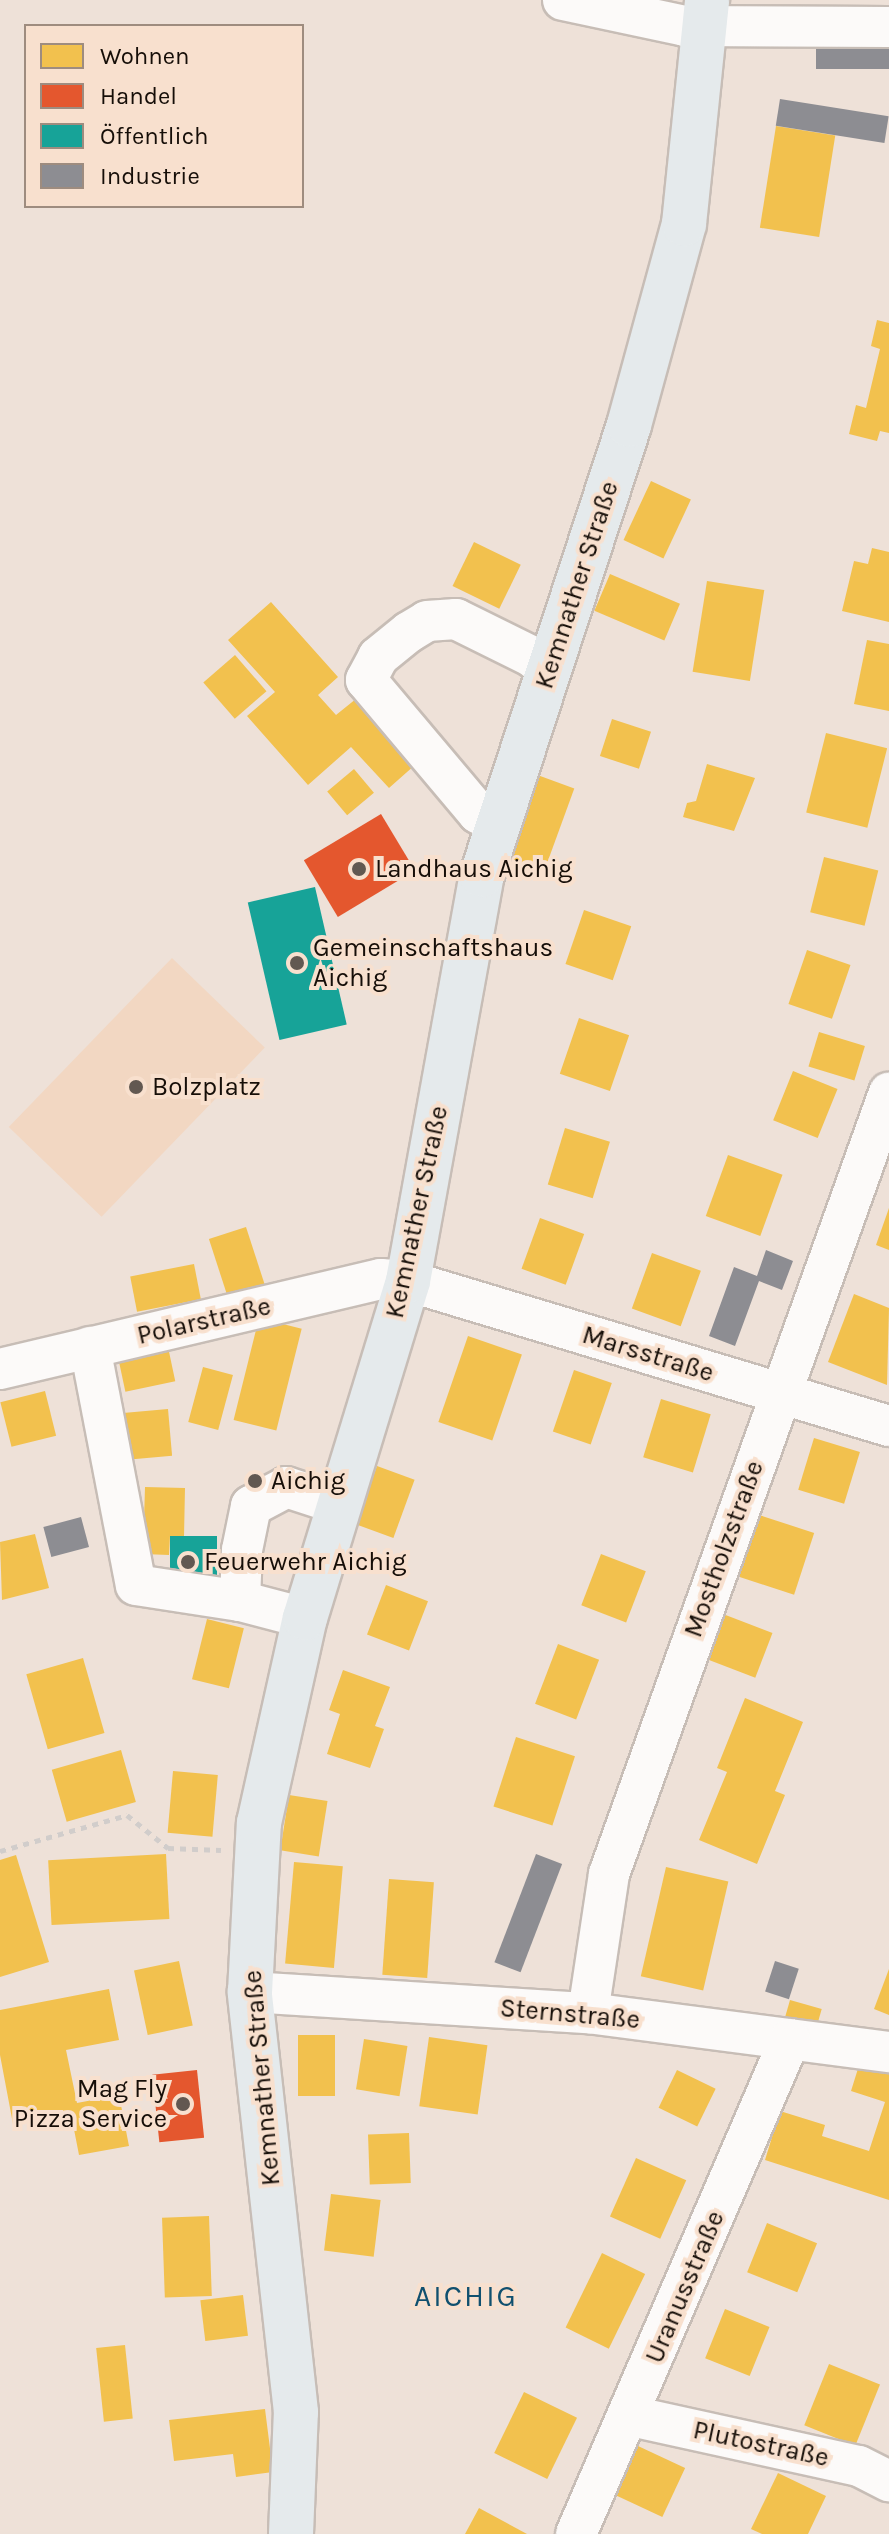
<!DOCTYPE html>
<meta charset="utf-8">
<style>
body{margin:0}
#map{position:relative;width:889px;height:2534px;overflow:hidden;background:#eee1d8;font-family:Karla,sans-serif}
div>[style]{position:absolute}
.green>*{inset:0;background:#f2d7c2;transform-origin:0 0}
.homes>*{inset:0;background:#f2c14e;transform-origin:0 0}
.shops>*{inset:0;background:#e4572e;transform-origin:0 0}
.public>*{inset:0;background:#17a398;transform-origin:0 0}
.industry>*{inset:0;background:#8d8d92;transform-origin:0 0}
.path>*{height:5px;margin-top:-2.5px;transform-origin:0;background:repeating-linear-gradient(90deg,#d1cdcb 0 6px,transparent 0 12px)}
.roads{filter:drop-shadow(2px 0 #c7bdb6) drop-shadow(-2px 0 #c7bdb6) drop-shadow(0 2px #c7bdb6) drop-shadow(0 -2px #c7bdb6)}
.minor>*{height:40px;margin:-20px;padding:0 20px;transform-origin:20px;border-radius:20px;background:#fcfaf9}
.major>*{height:44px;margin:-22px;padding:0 22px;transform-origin:22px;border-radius:22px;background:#e5eaec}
.dots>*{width:22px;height:22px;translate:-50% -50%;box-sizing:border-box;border:4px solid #f8e0ce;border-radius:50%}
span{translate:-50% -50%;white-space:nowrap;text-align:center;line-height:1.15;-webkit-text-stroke:8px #f8e0ce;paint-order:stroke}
.street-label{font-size:26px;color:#160e08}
.poi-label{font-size:26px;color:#160e08}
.left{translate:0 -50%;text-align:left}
.right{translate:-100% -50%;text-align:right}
.quarter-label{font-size:30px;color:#11506f;letter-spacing:2px}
.legend{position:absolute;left:24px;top:24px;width:280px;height:184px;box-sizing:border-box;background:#f8e0ce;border:2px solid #9e8c7f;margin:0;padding:10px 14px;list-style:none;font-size:24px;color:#160e08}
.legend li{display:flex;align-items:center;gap:16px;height:40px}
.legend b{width:40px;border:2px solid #9e8c7f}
</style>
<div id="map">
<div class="green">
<i style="left:172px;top:958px;width:129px;height:235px;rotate:44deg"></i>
</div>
<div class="homes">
<i style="left:776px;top:126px;width:60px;height:103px;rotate:9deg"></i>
<i style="clip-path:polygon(877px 320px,889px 323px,889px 433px,880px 431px,877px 441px,849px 434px,856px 405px,866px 408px,880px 349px,871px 346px)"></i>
<i style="left:651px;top:481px;width:44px;height:65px;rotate:25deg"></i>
<i style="left:474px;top:542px;width:52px;height:49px;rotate:26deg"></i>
<i style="clip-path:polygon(872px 548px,889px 552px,889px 622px,842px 611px,854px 561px,868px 564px)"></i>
<i style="left:610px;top:574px;width:76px;height:40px;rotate:23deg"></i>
<i style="left:707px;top:581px;width:58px;height:92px;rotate:9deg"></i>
<i style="clip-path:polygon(271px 602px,338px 677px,318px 695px,336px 715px,367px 690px,424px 757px,389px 788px,351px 747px,308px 785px,247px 716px,275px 692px,228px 640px)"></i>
<i style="clip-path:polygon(867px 640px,889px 644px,889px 711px,854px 704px)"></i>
<i style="left:235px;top:655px;width:48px;height:42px;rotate:49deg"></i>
<i style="left:612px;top:719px;width:41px;height:39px;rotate:18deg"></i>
<i style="left:826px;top:733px;width:63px;height:82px;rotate:14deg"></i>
<i style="clip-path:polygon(707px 764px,755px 778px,734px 831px,683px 817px,687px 803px,696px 801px)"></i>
<i style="left:354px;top:769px;width:31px;height:35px;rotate:50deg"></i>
<i style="left:532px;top:773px;width:45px;height:98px;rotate:20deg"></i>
<i style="left:824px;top:857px;width:56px;height:57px;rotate:14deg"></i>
<i style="left:584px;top:910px;width:50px;height:57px;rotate:19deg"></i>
<i style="left:807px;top:950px;width:46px;height:57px;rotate:19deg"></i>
<i style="left:579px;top:1018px;width:53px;height:59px;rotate:19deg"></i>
<i style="left:819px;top:1032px;width:48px;height:36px;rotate:17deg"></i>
<i style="left:793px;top:1071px;width:48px;height:53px;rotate:22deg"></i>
<i style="left:565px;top:1128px;width:47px;height:59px;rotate:17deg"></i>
<i style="left:728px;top:1155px;width:58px;height:65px;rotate:20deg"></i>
<i style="clip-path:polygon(889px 1208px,889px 1250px,876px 1245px)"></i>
<i style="left:540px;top:1218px;width:47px;height:54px;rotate:20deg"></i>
<i style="left:246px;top:1227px;width:66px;height:39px;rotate:72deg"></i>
<i style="left:652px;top:1253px;width:52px;height:59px;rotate:20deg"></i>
<i style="left:194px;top:1264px;width:36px;height:65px;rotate:79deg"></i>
<i style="clip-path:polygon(854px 1294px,889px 1308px,887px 1385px,828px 1362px)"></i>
<i style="left:259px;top:1318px;width:44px;height:105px;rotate:14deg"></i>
<i style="left:468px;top:1336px;width:57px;height:91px;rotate:19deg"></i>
<i style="left:168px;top:1347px;width:35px;height:51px;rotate:78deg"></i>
<i style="left:203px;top:1367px;width:31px;height:57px;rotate:15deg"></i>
<i style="left:574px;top:1370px;width:40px;height:65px;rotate:19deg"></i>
<i style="left:45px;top:1391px;width:46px;height:46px;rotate:76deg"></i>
<i style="left:661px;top:1399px;width:52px;height:61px;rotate:17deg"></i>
<i style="left:168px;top:1409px;width:47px;height:45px;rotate:85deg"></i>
<i style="left:814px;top:1438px;width:48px;height:54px;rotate:17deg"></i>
<i style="left:377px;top:1466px;width:40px;height:62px;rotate:20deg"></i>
<i style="clip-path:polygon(145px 1487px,185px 1488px,184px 1537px,170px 1536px,169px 1555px,143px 1554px)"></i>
<i style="left:759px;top:1515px;width:58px;height:65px;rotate:18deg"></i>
<i style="clip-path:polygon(35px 1534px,49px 1588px,2px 1600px,0 1542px)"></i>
<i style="left:601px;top:1554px;width:48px;height:55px;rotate:21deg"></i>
<i style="left:386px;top:1585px;width:45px;height:53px;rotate:21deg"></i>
<i style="left:723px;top:1614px;width:53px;height:48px;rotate:21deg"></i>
<i style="left:207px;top:1619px;width:38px;height:62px;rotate:14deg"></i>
<i style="left:558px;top:1644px;width:44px;height:64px;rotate:21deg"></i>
<i style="left:83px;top:1658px;width:78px;height:59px;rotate:74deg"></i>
<i style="clip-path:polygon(343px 1670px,390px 1687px,375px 1726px,384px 1729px,370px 1768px,327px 1754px,340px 1714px,329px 1710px)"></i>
<i style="clip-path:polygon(745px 1698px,803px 1722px,775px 1791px,785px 1795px,757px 1864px,699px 1840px,727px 1772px,717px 1768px)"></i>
<i style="left:516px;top:1737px;width:62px;height:73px;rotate:18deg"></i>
<i style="left:121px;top:1750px;width:54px;height:72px;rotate:74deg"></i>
<i style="left:173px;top:1771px;width:45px;height:62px;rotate:5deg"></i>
<i style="left:289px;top:1795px;width:39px;height:56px;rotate:9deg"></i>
<i style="left:166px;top:1854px;width:65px;height:118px;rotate:87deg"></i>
<i style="clip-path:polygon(16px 1855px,49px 1962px,0 1977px,0 1860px)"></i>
<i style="left:294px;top:1862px;width:49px;height:102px;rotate:5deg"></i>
<i style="left:666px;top:1867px;width:64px;height:112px;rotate:13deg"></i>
<i style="left:389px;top:1879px;width:45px;height:96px;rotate:4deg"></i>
<i style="left:179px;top:1961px;width:66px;height:46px;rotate:78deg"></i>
<i style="clip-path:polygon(889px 1969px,889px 2015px,874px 2009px)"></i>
<i style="clip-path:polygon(109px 1989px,119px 2040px,66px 2050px,77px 2103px,119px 2095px,129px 2146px,79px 2155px,71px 2114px,13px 2124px,0 2055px,0 2010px)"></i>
<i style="left:790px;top:2000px;width:33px;height:21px;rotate:16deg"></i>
<i style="left:298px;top:2035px;width:37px;height:61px"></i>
<i style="left:429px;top:2037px;width:59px;height:70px;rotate:8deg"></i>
<i style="left:364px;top:2039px;width:44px;height:51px;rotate:9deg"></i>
<i style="clip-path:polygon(861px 2059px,889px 2068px,889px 2200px,765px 2160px,780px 2111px,825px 2125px,822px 2136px,869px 2151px,885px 2102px,851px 2091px)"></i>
<i style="left:677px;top:2070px;width:43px;height:42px;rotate:26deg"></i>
<i style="left:409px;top:2133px;width:50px;height:41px;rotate:88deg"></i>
<i style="left:636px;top:2158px;width:55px;height:64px;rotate:24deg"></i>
<i style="left:331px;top:2194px;width:50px;height:57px;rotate:7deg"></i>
<i style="left:209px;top:2216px;width:80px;height:47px;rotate:88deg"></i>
<i style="left:767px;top:2223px;width:54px;height:53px;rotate:22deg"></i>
<i style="left:602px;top:2253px;width:48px;height:83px;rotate:26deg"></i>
<i style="left:243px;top:2295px;width:41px;height:43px;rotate:83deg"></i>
<i style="left:725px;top:2309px;width:48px;height:53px;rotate:22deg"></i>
<i style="left:125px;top:2345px;width:74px;height:29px;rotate:84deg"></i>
<i style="left:829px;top:2364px;width:55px;height:66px;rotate:22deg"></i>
<i style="left:524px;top:2392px;width:59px;height:68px;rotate:26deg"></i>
<i style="clip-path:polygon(265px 2409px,273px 2472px,236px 2477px,233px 2454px,174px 2461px,169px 2420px)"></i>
<i style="left:638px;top:2446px;width:52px;height:54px;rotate:25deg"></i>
<i style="clip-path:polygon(778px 2473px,826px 2496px,808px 2534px,762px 2534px,751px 2529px)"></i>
<i style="clip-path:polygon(479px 2508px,527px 2534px,465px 2534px)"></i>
</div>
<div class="shops">
<i style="left:381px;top:814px;width:66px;height:90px;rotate:59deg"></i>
<i style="left:197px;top:2070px;width:68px;height:45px;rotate:84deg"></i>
</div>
<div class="public">
<i style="left:315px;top:887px;width:141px;height:69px;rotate:77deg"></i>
<i style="left:170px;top:1536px;width:47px;height:52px"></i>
</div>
<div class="industry">
<i style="left:816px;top:44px;width:73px;height:25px"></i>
<i style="left:780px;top:99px;width:110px;height:27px;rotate:9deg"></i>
<i style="clip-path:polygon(766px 1250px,793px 1261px,782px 1290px,759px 1281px,735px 1346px,709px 1336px,734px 1267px,757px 1276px)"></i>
<i style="left:81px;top:1517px;width:31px;height:39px;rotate:75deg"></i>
<i style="left:536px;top:1854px;width:28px;height:116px;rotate:21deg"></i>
<i style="left:775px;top:1961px;width:25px;height:32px;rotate:18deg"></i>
</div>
<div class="path">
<i style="left:0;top:1851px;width:132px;rotate:-15.8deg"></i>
<i style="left:127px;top:1815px;width:53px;rotate:38.8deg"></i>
<i style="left:168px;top:1848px;width:53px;rotate:2.2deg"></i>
</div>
<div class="roads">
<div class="minor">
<i style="left:563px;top:0;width:125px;rotate:12deg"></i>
<i style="left:685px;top:26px;width:204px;rotate:0.3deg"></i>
<i style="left:499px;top:823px;width:23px;rotate:-155deg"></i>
<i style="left:478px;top:813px;width:174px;rotate:-130.1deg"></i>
<i style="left:366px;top:680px;width:26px;rotate:-62deg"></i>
<i style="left:378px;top:657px;width:40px;rotate:-39deg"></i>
<i style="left:409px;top:632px;width:21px;rotate:-31deg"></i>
<i style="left:427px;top:621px;width:29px;rotate:-4deg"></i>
<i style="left:456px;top:619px;width:84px;rotate:26.3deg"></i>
<i style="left:531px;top:656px;width:23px;rotate:40deg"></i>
<i style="left:90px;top:1347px;width:242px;rotate:79.1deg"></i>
<i style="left:136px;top:1585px;width:105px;rotate:8.7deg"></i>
<i style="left:0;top:1369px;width:391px;rotate:-13.3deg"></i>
<i style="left:381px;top:1279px;width:27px;rotate:4deg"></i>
<i style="left:408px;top:1281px;width:502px;rotate:16.78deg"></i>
<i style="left:305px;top:1618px;width:67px;rotate:-165.3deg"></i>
<i style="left:240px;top:1601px;width:51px;rotate:-87.8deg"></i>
<i style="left:242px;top:1550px;width:45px;rotate:-78.4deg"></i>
<i style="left:251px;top:1506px;width:40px;rotate:-28deg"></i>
<i style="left:286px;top:1487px;width:55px;rotate:18.1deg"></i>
<i style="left:250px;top:1992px;width:339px;rotate:3.6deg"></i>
<i style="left:588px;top:2013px;width:304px;rotate:7.4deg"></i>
<i style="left:588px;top:2013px;width:141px;rotate:-81.4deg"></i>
<i style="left:609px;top:1874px;width:830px;rotate:-70.28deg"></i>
<i style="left:631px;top:2416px;width:233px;rotate:12.4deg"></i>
<i style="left:859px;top:2466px;width:34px;rotate:27deg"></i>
<i style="left:576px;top:2534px;width:539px;rotate:-66.62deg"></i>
</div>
<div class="major">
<i style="left:291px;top:2534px;width:122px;rotate:-87.7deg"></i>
<i style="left:296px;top:2412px;width:423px;rotate:-96.3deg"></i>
<i style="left:250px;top:1992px;width:169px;rotate:-87deg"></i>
<i style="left:259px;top:1823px;width:210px;rotate:-77.4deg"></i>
<i style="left:305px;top:1618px;width:352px;rotate:-73deg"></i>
<i style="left:408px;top:1281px;width:413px;rotate:-79.7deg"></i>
<i style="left:482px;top:875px;width:473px;rotate:-71.9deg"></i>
<i style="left:629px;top:425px;width:208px;rotate:-74.7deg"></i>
<i style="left:684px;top:224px;width:225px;rotate:-84.1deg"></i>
</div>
</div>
<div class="dots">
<i style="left:359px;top:869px;background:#625851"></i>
<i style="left:297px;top:963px;background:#625851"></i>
<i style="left:136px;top:1087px;background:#625851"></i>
<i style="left:255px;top:1481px;background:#625851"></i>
<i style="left:188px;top:1562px;background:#625851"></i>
<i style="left:183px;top:2104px;background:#625851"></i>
</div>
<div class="street-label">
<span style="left:577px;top:585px;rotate:-72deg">Kemnather Straße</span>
<span style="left:417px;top:1212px;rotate:-78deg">Kemnather Straße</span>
<span style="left:204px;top:1321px;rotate:-13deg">Polarstraße</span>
<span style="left:648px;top:1354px;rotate:17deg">Marsstraße</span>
<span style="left:724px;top:1549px;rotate:-70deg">Mostholzstraße</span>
<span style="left:570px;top:2014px;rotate:5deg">Sternstraße</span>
<span style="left:262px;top:2078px;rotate:-95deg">Kemnather Straße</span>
<span style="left:685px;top:2287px;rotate:-67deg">Uranusstraße</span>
<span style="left:761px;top:2444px;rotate:12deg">Plutostraße</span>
</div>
<div class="poi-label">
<span class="left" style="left:375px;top:869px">Landhaus Aichig</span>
<span class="left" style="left:313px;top:963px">Gemeinschaftshaus<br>Aichig</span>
<span class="left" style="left:152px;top:1087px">Bolzplatz</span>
<span class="left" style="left:271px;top:1481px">Aichig</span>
<span class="left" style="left:204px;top:1562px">Feuerwehr Aichig</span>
<span class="right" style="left:167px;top:2104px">Mag Fly<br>Pizza Service</span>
</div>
<div class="quarter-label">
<span style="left:466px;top:2296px">AICHIG</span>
</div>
<ul class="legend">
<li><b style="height:22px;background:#f2c14e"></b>Wohnen</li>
<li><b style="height:22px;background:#e4572e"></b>Handel</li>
<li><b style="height:22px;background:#17a398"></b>Öffentlich</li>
<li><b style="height:22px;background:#8d8d92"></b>Industrie</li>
</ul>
</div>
